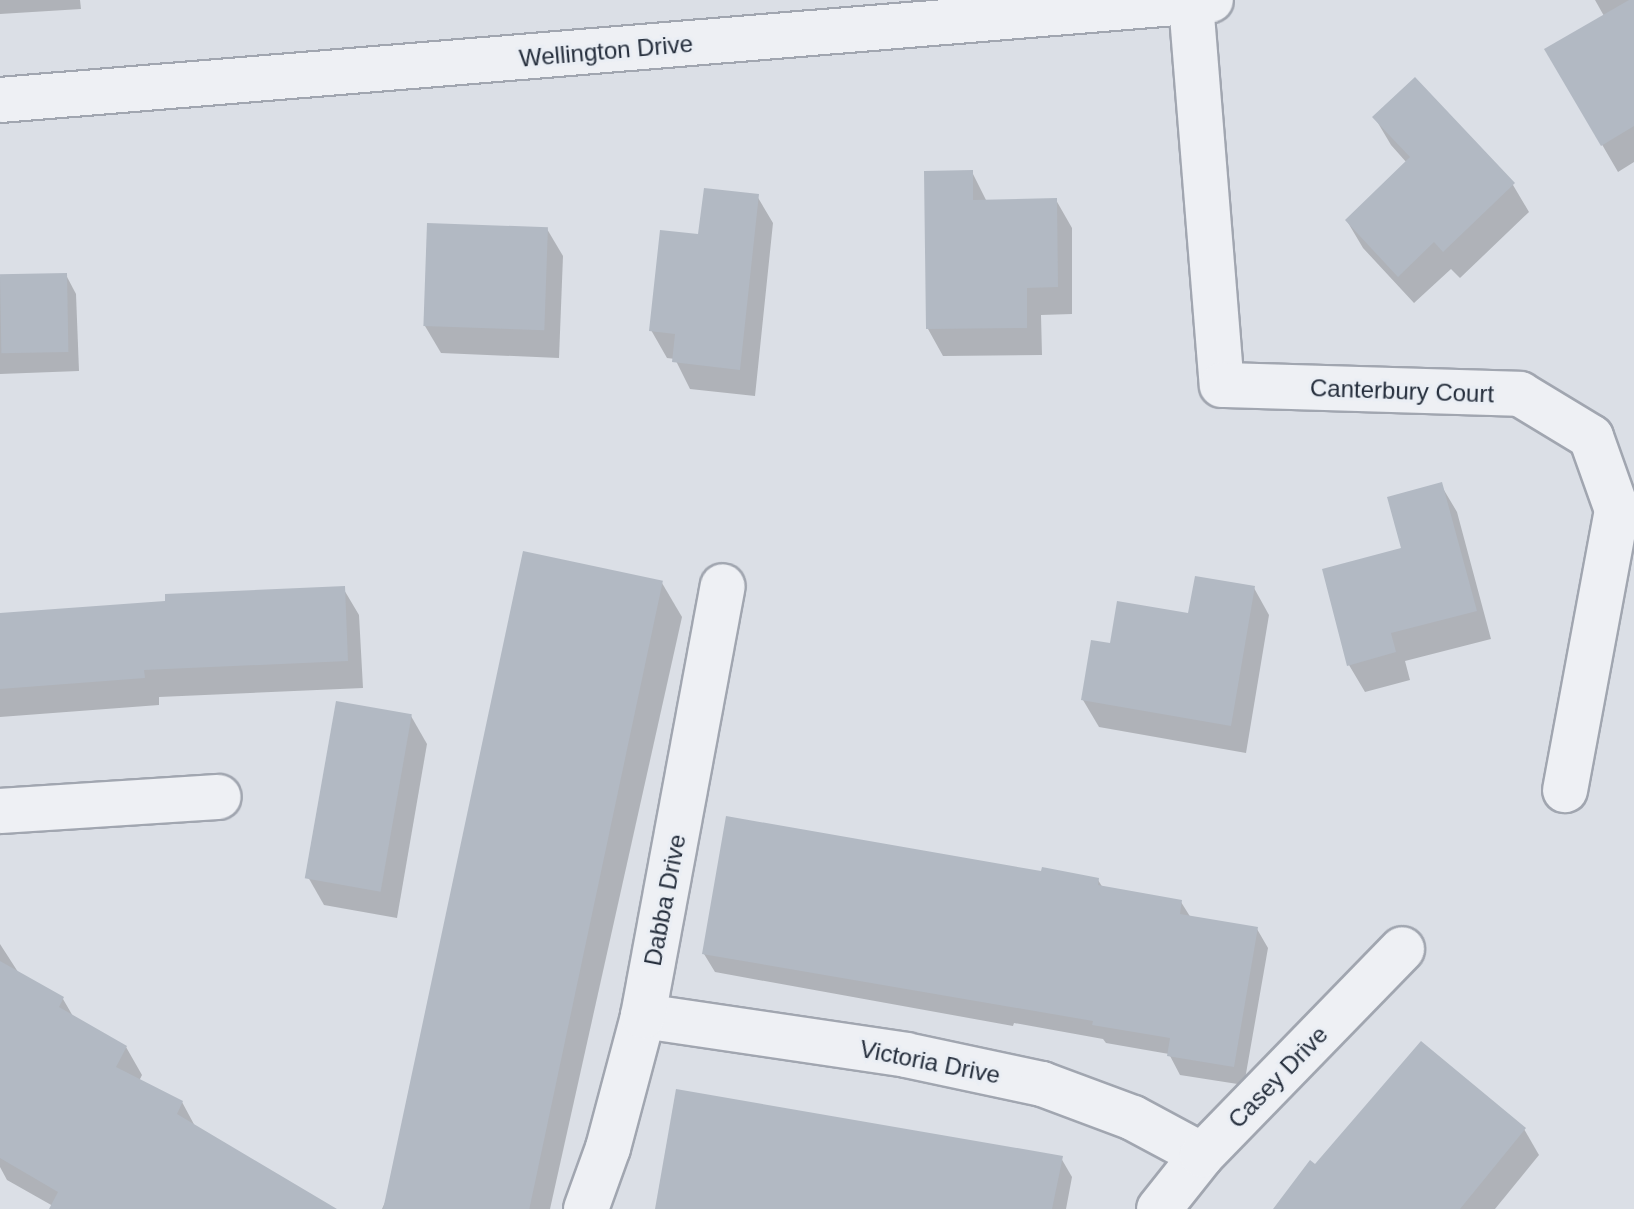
<!DOCTYPE html>
<style>
body{margin:0}
#map{position:relative;width:1634px;height:1209px;overflow:hidden;background:#dbdfe6;font-family:Arial,sans-serif}
div>[style]{position:absolute}
.shadow>*{inset:0;background:#0003}
.building>*{inset:0;background:#b2b9c3;transform-origin:0 0}
.roads{filter:drop-shadow(2px 0 #a1a6b0) drop-shadow(-2px 0 #a1a6b0) drop-shadow(0 2px #a1a6b0) drop-shadow(0 -2px #a1a6b0)}
.minor>*{height:44px;margin:-22px;padding:0 22px;transform-origin:22px;border-radius:22px;background:#eef0f4}
span{translate:-50% -50%;white-space:nowrap;text-align:center;line-height:1.15;-webkit-text-stroke:6px #eaeef4;paint-order:stroke}
.street-label{font-size:24px;color:#252e3c}
</style>
<div id="map">
<div class="shadow">
<i style="clip-path:polygon(0 0,80px 0,81px 9px,0 14px)"></i>
<i style="clip-path:polygon(1595px 0,1634px 0,1634px 162px,1618px 172px,1547px 50px,1604px 16px)"></i>
<i style="clip-path:polygon(1414px 80px,1513px 185px,1529px 212px,1460px 278px,1451px 269px,1414px 303px,1363px 248px,1347px 221px,1407px 163px,1391px 145px,1375px 118px)"></i>
<i style="clip-path:polygon(972px 172px,987px 202px,1056px 200px,1072px 228px,1072px 314px,1041px 315px,1042px 355px,943px 356px,928px 329px)"></i>
<i style="clip-path:polygon(757px 196px,773px 223px,755px 396px,690px 389px,675px 359px,667px 358px,651px 330px,700px 237px)"></i>
<i style="clip-path:polygon(547px 229px,563px 256px,559px 358px,441px 353px,425px 326px)"></i>
<i style="clip-path:polygon(66px 275px,76px 294px,79px 371px,0 374px,0 277px)"></i>
<i style="clip-path:polygon(1441px 485px,1457px 512px,1491px 639px,1405px 661px,1410px 680px,1365px 692px,1349px 665px)"></i>
<i style="clip-path:polygon(662px 583px,682px 617px,550px 1209px,382px 1209px)"></i>
<i style="clip-path:polygon(343px 588px,359px 615px,363px 688px,159px 697px,159px 705px,0 717px,0 615px)"></i>
<i style="clip-path:polygon(1254px 588px,1269px 615px,1246px 753px,1099px 727px,1083px 700px,1111px 645px)"></i>
<i style="clip-path:polygon(411px 716px,427px 744px,397px 918px,324px 905px,308px 877px)"></i>
<i style="clip-path:polygon(1042px 874px,1098px 880px,1103px 888px,1181px 902px,1191px 918px,1257px 929px,1268px 948px,1244px 1085px,1180px 1075px,1169px 1054px,1106px 1043px,1103px 1039px,1014px 1023px,1013px 1026px,715px 972px,704px 954px)"></i>
<i style="clip-path:polygon(0 944px,20px 975px,63px 999px,74px 1018px,126px 1047px,142px 1075px,139px 1081px,182px 1102px,196px 1128px,321px 1209px,51px 1209px,53px 1206px,7px 1180px,0 1167px)"></i>
<i style="clip-path:polygon(1524px 1129px,1539px 1155px,1495px 1209px,1275px 1209px,1315px 1167px)"></i>
<i style="clip-path:polygon(1061px 1158px,1072px 1177px,1066px 1209px,657px 1209px)"></i>
</div>
<div class="building">
<i style="clip-path:polygon(1629px 0,1634px 0,1634px 126px,1601px 146px,1544px 49px)"></i>
<i style="clip-path:polygon(1415px 77px,1515px 183px,1443px 252px,1434px 242px,1398px 277px,1345px 220px,1410px 157px,1372px 117px)"></i>
<i style="clip-path:polygon(973px 170px,973px 200px,1057px 198px,1058px 287px,1027px 288px,1027px 328px,926px 329px,924px 171px)"></i>
<i style="clip-path:polygon(704px 188px,759px 194px,740px 370px,672px 362px,675px 334px,649px 331px,660px 230px,698px 234px)"></i>
<i style="left:427px;top:223px;width:121px;height:103px;rotate:2deg"></i>
<i style="left:67px;top:273px;width:79px;height:67px;rotate:89deg"></i>
<i style="clip-path:polygon(1442px 482px,1477px 611px,1391px 633px,1396px 652px,1347px 666px,1322px 569px,1401px 548px,1387px 497px)"></i>
<i style="left:523px;top:551px;width:143px;height:673px;rotate:12deg"></i>
<i style="clip-path:polygon(1195px 576px,1255px 586px,1231px 726px,1081px 700px,1091px 640px,1110px 643px,1117px 601px,1188px 613px)"></i>
<i style="clip-path:polygon(345px 586px,348px 661px,144px 670px,145px 678px,0 689px,0 613px,165px 601px,165px 594px)"></i>
<i style="left:336px;top:701px;width:77px;height:180px;rotate:10deg"></i>
<i style="clip-path:polygon(726px 816px,1041px 871px,1042px 867px,1099px 878px,1098px 885px,1182px 900px,1180px 914px,1258px 927px,1234px 1067px,1167px 1056px,1170px 1038px,1092px 1025px,1093px 1021px,702px 954px)"></i>
<i style="clip-path:polygon(0 961px,64px 997px,59px 1007px,127px 1046px,116px 1067px,183px 1101px,177px 1114px,337px 1209px,49px 1209px,58px 1192px,0 1158px)"></i>
<i style="clip-path:polygon(1421px 1041px,1526px 1128px,1460px 1209px,1273px 1209px,1310px 1160px,1315px 1164px)"></i>
<i style="clip-path:polygon(676px 1089px,1063px 1156px,1052px 1209px,655px 1209px)"></i>
</div>
<div class="roads">
<div class="minor">
<i style="left:1191px;top:3px;width:383px;rotate:85.4deg"></i>
<i style="left:1222px;top:385px;width:298px;rotate:1.7deg"></i>
<i style="left:1520px;top:394px;width:83px;rotate:31.2deg"></i>
<i style="left:1591px;top:437px;width:77px;rotate:70.4deg"></i>
<i style="left:1617px;top:510px;width:285px;rotate:100.5deg"></i>
<i style="left:0;top:100px;width:1215px;rotate:-4.72deg"></i>
<i style="left:0;top:811px;width:219px;rotate:-3.7deg"></i>
<i style="left:643px;top:1016px;width:266px;rotate:8.4deg"></i>
<i style="left:906px;top:1055px;width:139px;rotate:12deg"></i>
<i style="left:1042px;top:1084px;width:97px;rotate:20.5deg"></i>
<i style="left:1133px;top:1118px;width:78px;rotate:28.2deg"></i>
<i style="left:586px;top:1209px;width:65px;rotate:-70.2deg"></i>
<i style="left:608px;top:1148px;width:137px;rotate:-75.1deg"></i>
<i style="left:643px;top:1016px;width:437px;rotate:-79.5deg"></i>
<i style="left:1159px;top:1209px;width:69px;rotate:-51.5deg"></i>
<i style="left:1202px;top:1155px;width:287px;rotate:-45.8deg"></i>
</div>
</div>
<div class="street-label">
<span style="left:606px;top:51px;rotate:-5deg">Wellington Drive</span>
<span style="left:1402px;top:391px;rotate:2deg">Canterbury Court</span>
<span style="left:665px;top:900px;rotate:-79deg">Dabba Drive</span>
<span style="left:930px;top:1062px;rotate:11deg">Victoria Drive</span>
<span style="left:1278px;top:1077px;rotate:-46deg">Casey Drive</span>
</div>
</div>
